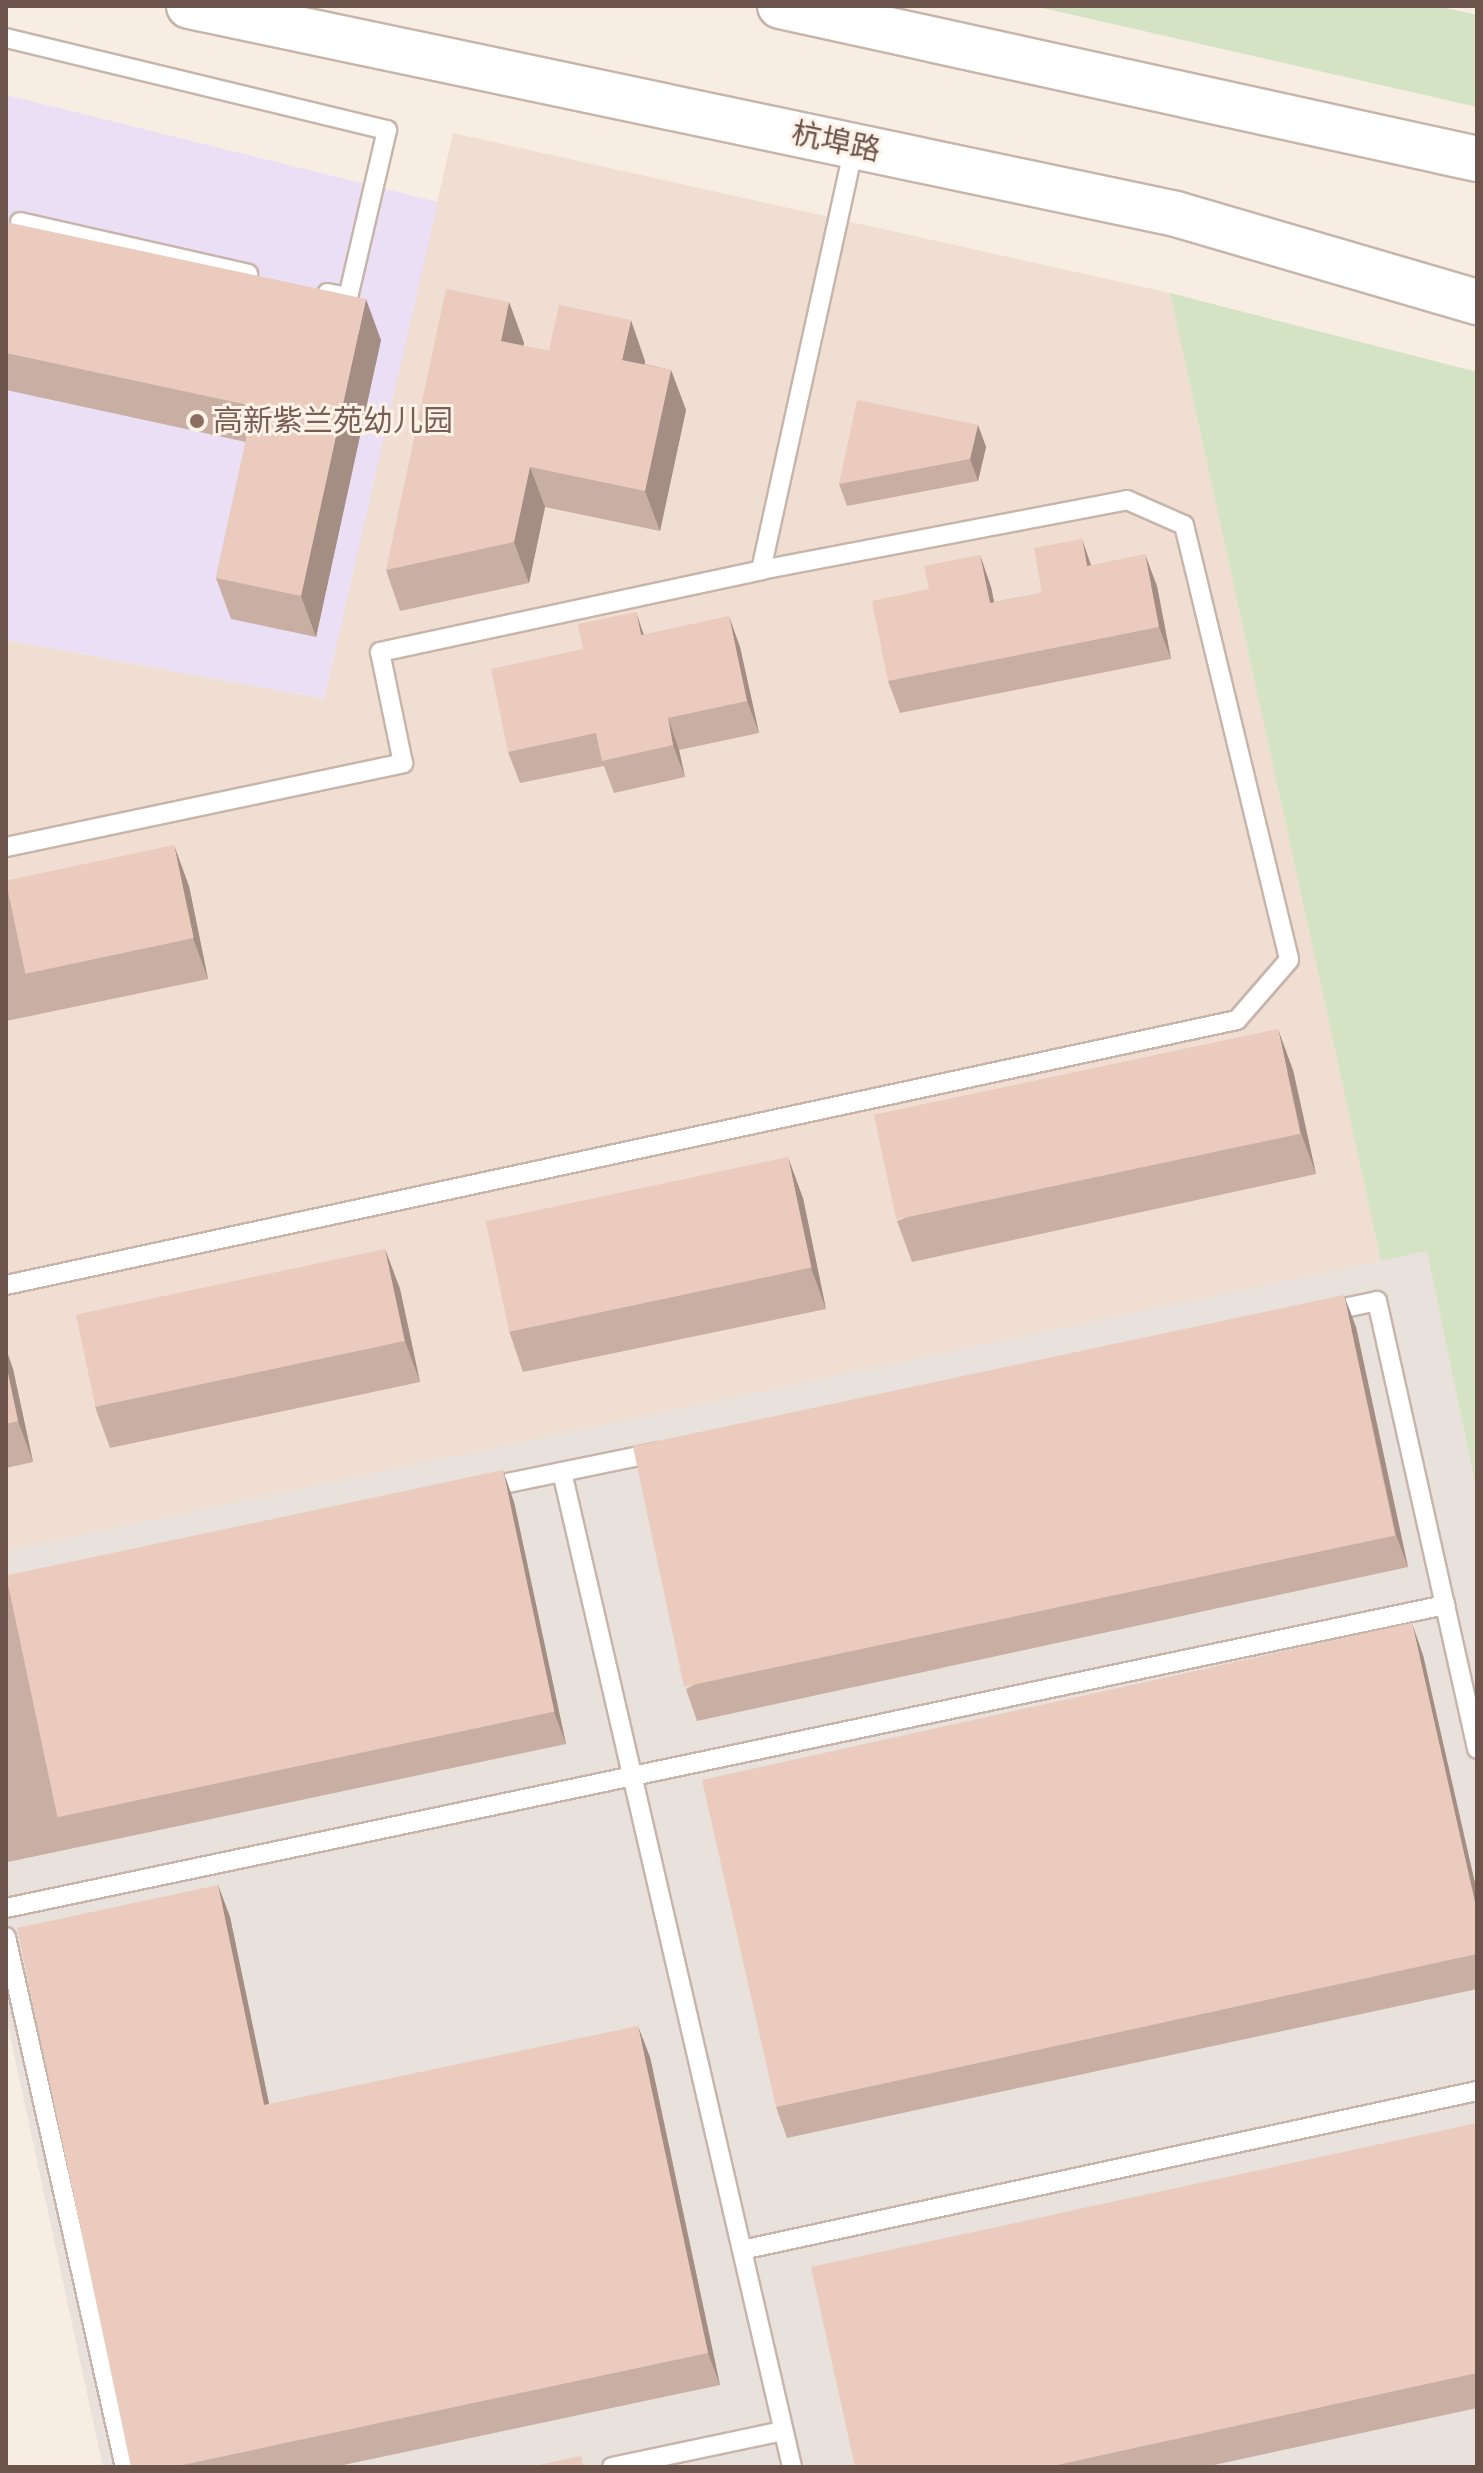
<!DOCTYPE html>
<meta charset="utf-8">
<style>
body{margin:0}
#map{position:relative;width:1483px;height:2473px;overflow:hidden;background:#f8ede2;font-family:Jost,"Noto Sans SC",sans-serif}
div>[style]{position:absolute}
.residential>*{inset:0;background:#efded1}
.industrial>*{inset:0;background:#e8e1dc}
.education>*{inset:0;background:#eadff4}
.green>*{inset:0;background:#d3e3c3}
.roads{filter:drop-shadow(2px 0 #c7b5ab) drop-shadow(-2px 0 #c7b5ab) drop-shadow(0 2px #c7b5ab) drop-shadow(0 -2px #c7b5ab)}
.lane>*{height:18px;margin:-9px;padding:0 9px;transform-origin:9px;border-radius:9px;background:#fff}
.secondary>*{height:44px;margin:-22px;padding:0 22px;transform-origin:22px;border-radius:22px;background:#fff}
.wall>*{inset:0;background:#c9afa3}
.shaded-wall>*{inset:0;background:#a48e84}
.building>*{inset:0;background:#eacbbd;transform-origin:0 0}
.dots>*{width:22px;height:22px;translate:-50% -50%;box-sizing:border-box;border:4px solid #fcf2e7;border-radius:50%}
span{translate:-50% -50%;white-space:nowrap;text-align:center;line-height:1.15;-webkit-text-stroke:6px #fcf2e7;paint-order:stroke}
.street-label{font-size:30px;color:#6c544c}
.education-label{font-size:30px;color:#785e54}
.left{translate:0 -50%;text-align:left}
.frame{position:absolute;inset:0;border:8px solid #6c544c;pointer-events:none}
</style>
<div id="map">
<div class="residential">
<i style="clip-path:polygon(453px 133px,1170px 293px,1381px 1261px,6px 1551px,6px 640px,324px 699px)"></i>
</div>
<div class="industrial">
<i style="clip-path:polygon(1427px 1251px,1477px 1493px,1477px 2467px,103px 2467px,6px 2017px,6px 1551px)"></i>
</div>
<div class="education">
<i style="clip-path:polygon(6px 95px,438px 202px,324px 699px,6px 640px)"></i>
</div>
<div class="green">
<i style="clip-path:polygon(1034px 6px,1437px 6px,1477px 15px,1477px 107px)"></i>
<i style="clip-path:polygon(1170px 293px,1477px 372px,1477px 1493px,1427px 1251px,1381px 1261px)"></i>
</div>
<div class="roads">
<div class="lane">
<i style="left:6px;top:38px;width:392px;rotate:13.6deg"></i>
<i style="left:387px;top:130px;width:171px;rotate:103.1deg"></i>
<i style="left:348px;top:297px;width:21px;rotate:-169deg"></i>
<i style="left:20px;top:222px;width:234px;rotate:12.8deg"></i>
<i style="left:761px;top:570px;width:434px;rotate:-77.6deg"></i>
<i style="left:6px;top:847px;width:406px;rotate:-11.9deg"></i>
<i style="left:403px;top:763px;width:113px;rotate:-101.7deg"></i>
<i style="left:380px;top:652px;width:390px;rotate:-12.1deg"></i>
<i style="left:761px;top:570px;width:373px;rotate:-10.8deg"></i>
<i style="left:1127px;top:500px;width:62px;rotate:23.7deg"></i>
<i style="left:1184px;top:525px;width:447px;rotate:76.4deg"></i>
<i style="left:1289px;top:960px;width:79px;rotate:130.9deg"></i>
<i style="left:1237px;top:1020px;width:1259px;rotate:167.85deg"></i>
<i style="left:1325px;top:1312px;width:53px;rotate:-11.9deg"></i>
<i style="left:1377px;top:1301px;width:459px;rotate:77.4deg"></i>
<i style="left:562px;top:1472px;width:1021px;rotate:76.98deg"></i>
<i style="left:483px;top:1488px;width:179px;rotate:-11.6deg"></i>
<i style="left:6px;top:1908px;width:1471px;rotate:-11.89deg"></i>
<i style="left:6px;top:1937px;width:543px;rotate:77.35deg"></i>
<i style="left:742px;top:2250px;width:752px;rotate:-12.21deg"></i>
<i style="left:612px;top:2467px;width:175px;rotate:-11.9deg"></i>
</div>
<div class="secondary">
<i style="left:189px;top:6px;width:1009px;rotate:11.9deg"></i>
<i style="left:1176px;top:214px;width:314px;rotate:16.3deg"></i>
<i style="left:780px;top:6px;width:714px;rotate:12.38deg"></i>
</div>
</div>
<div class="wall">
<i style="clip-path:polygon(6px 222px,381px 340px,316px 637px,231px 619px,216px 578px,246px 442px,6px 390px)"></i>
<i style="clip-path:polygon(509px 302px,524px 343px,523px 346px,549px 351px,645px 361px,645px 364px,671px 370px,686px 410px,660px 531px,545px 507px,529px 583px,400px 611px,386px 570px)"></i>
<i style="clip-path:polygon(978px 425px,986px 447px,978px 481px,847px 506px,839px 484px)"></i>
<i style="clip-path:polygon(980px 555px,991px 587px,994px 602px,1042px 593px,1091px 565px,1157px 586px,1171px 659px,900px 713px,888px 681px,929px 589px)"></i>
<i style="clip-path:polygon(644px 634px,740px 647px,759px 733px,679px 750px,685px 777px,614px 793px,604px 766px,520px 783px,508px 752px,583px 649px)"></i>
<i style="clip-path:polygon(6px 880px,189px 886px,208px 979px,6px 1021px)"></i>
<i style="clip-path:polygon(1293px 1070px,1316px 1174px,912px 1262px,897px 1221px)"></i>
<i style="clip-path:polygon(803px 1198px,826px 1309px,523px 1372px,509px 1331px)"></i>
<i style="clip-path:polygon(385px 1249px,400px 1289px,420px 1382px,110px 1448px,95px 1407px)"></i>
<i style="clip-path:polygon(1356px 1327px,1408px 1567px,697px 1721px,686px 1689px)"></i>
<i style="clip-path:polygon(6px 1349px,13px 1369px,33px 1462px,6px 1468px)"></i>
<i style="clip-path:polygon(514px 1502px,566px 1744px,8px 1862px,6px 1857px,6px 1576px)"></i>
<i style="clip-path:polygon(1423px 1655px,1477px 1892px,1477px 1989px,787px 2138px,776px 2107px)"></i>
<i style="clip-path:polygon(218px 1885px,230px 1917px,269px 2104px,650px 2057px,720px 2385px,334px 2467px,131px 2467px)"></i>
<i style="clip-path:polygon(1477px 2123px,1477px 2408px,1205px 2467px,855px 2467px)"></i>
</div>
<div class="shaded-wall">
<i style="clip-path:polygon(366px 299px,381px 340px,316px 637px,301px 596px)"></i>
<i style="clip-path:polygon(509px 302px,524px 343px,515px 381px,501px 341px)"></i>
<i style="clip-path:polygon(631px 320px,645px 361px,637px 400px,622px 360px)"></i>
<i style="clip-path:polygon(671px 370px,686px 410px,660px 531px,645px 491px)"></i>
<i style="clip-path:polygon(978px 425px,986px 447px,978px 481px,970px 459px)"></i>
<i style="clip-path:polygon(530px 467px,545px 507px,529px 583px,514px 542px)"></i>
<i style="clip-path:polygon(1082px 539px,1093px 571px,1087px 566px)"></i>
<i style="clip-path:polygon(1145px 554px,1157px 586px,1171px 659px,1159px 627px)"></i>
<i style="clip-path:polygon(980px 555px,991px 587px,1001px 635px,990px 603px)"></i>
<i style="clip-path:polygon(636px 612px,647px 644px,641px 635px)"></i>
<i style="clip-path:polygon(729px 616px,740px 647px,759px 733px,747px 701px)"></i>
<i style="clip-path:polygon(668px 718px,679px 750px,685px 777px,673px 745px)"></i>
<i style="clip-path:polygon(174px 845px,189px 886px,208px 979px,193px 938px)"></i>
<i style="clip-path:polygon(1278px 1029px,1293px 1070px,1316px 1174px,1301px 1133px)"></i>
<i style="clip-path:polygon(788px 1157px,803px 1198px,826px 1309px,811px 1268px)"></i>
<i style="clip-path:polygon(385px 1249px,400px 1289px,420px 1382px,405px 1341px)"></i>
<i style="clip-path:polygon(1344px 1295px,1356px 1327px,1408px 1567px,1396px 1535px)"></i>
<i style="clip-path:polygon(6px 1349px,13px 1369px,33px 1462px,18px 1421px,6px 1364px)"></i>
<i style="clip-path:polygon(503px 1470px,514px 1502px,566px 1744px,554px 1712px)"></i>
<i style="clip-path:polygon(1412px 1623px,1423px 1655px,1477px 1892px,1477px 1911px)"></i>
<i style="clip-path:polygon(218px 1885px,230px 1917px,276px 2137px,264px 2105px)"></i>
<i style="clip-path:polygon(638px 2026px,650px 2057px,720px 2385px,708px 2353px)"></i>
</div>
<div class="building">
<i style="clip-path:polygon(6px 222px,366px 299px,301px 596px,216px 578px,253px 406px,6px 353px)"></i>
<i style="clip-path:polygon(446px 289px,509px 302px,501px 341px,549px 351px,559px 305px,631px 320px,622px 360px,671px 370px,645px 491px,530px 467px,514px 542px,386px 570px)"></i>
<i style="clip-path:polygon(857px 400px,978px 425px,970px 459px,839px 484px)"></i>
<i style="clip-path:polygon(1082px 539px,1087px 566px,1145px 554px,1159px 627px,888px 681px,872px 601px,929px 589px,924px 566px,980px 555px,990px 603px,1042px 593px,1034px 548px)"></i>
<i style="clip-path:polygon(636px 612px,641px 635px,729px 616px,747px 701px,668px 718px,673px 745px,602px 761px,596px 733px,508px 752px,491px 669px,583px 649px,578px 624px)"></i>
<i style="left:174px;top:845px;width:95px;height:172px;rotate:78deg"></i>
<i style="left:1278px;top:1029px;width:107px;height:413px;rotate:78deg"></i>
<i style="left:788px;top:1157px;width:113px;height:309px;rotate:78deg"></i>
<i style="left:385px;top:1249px;width:94px;height:316px;rotate:78deg"></i>
<i style="left:1344px;top:1295px;width:246px;height:727px;rotate:78deg"></i>
<i style="clip-path:polygon(6px 1364px,18px 1421px,6px 1424px)"></i>
<i style="left:503px;top:1470px;width:247px;height:508px;rotate:78deg"></i>
<i style="clip-path:polygon(1412px 1623px,1477px 1911px,1477px 1954px,776px 2107px,702px 1780px)"></i>
<i style="clip-path:polygon(218px 1885px,264px 2105px,638px 2026px,708px 2353px,173px 2467px,131px 2467px,17px 1928px)"></i>
<i style="clip-path:polygon(1477px 2123px,1477px 2373px,1048px 2467px,855px 2467px,811px 2267px)"></i>
<i style="clip-path:polygon(581px 2456px,583px 2467px,530px 2467px)"></i>
</div>
<div class="dots">
<i style="left:197px;top:421px;background:#8d6e63"></i>
</div>
<div class="street-label">
<span style="left:836px;top:142px;rotate:12deg">杭埠路</span>
</div>
<div class="education-label">
<span class="left" style="left:213px;top:421px">高新紫兰苑幼儿园</span>
</div>
<div class="frame"></div>
</div>
